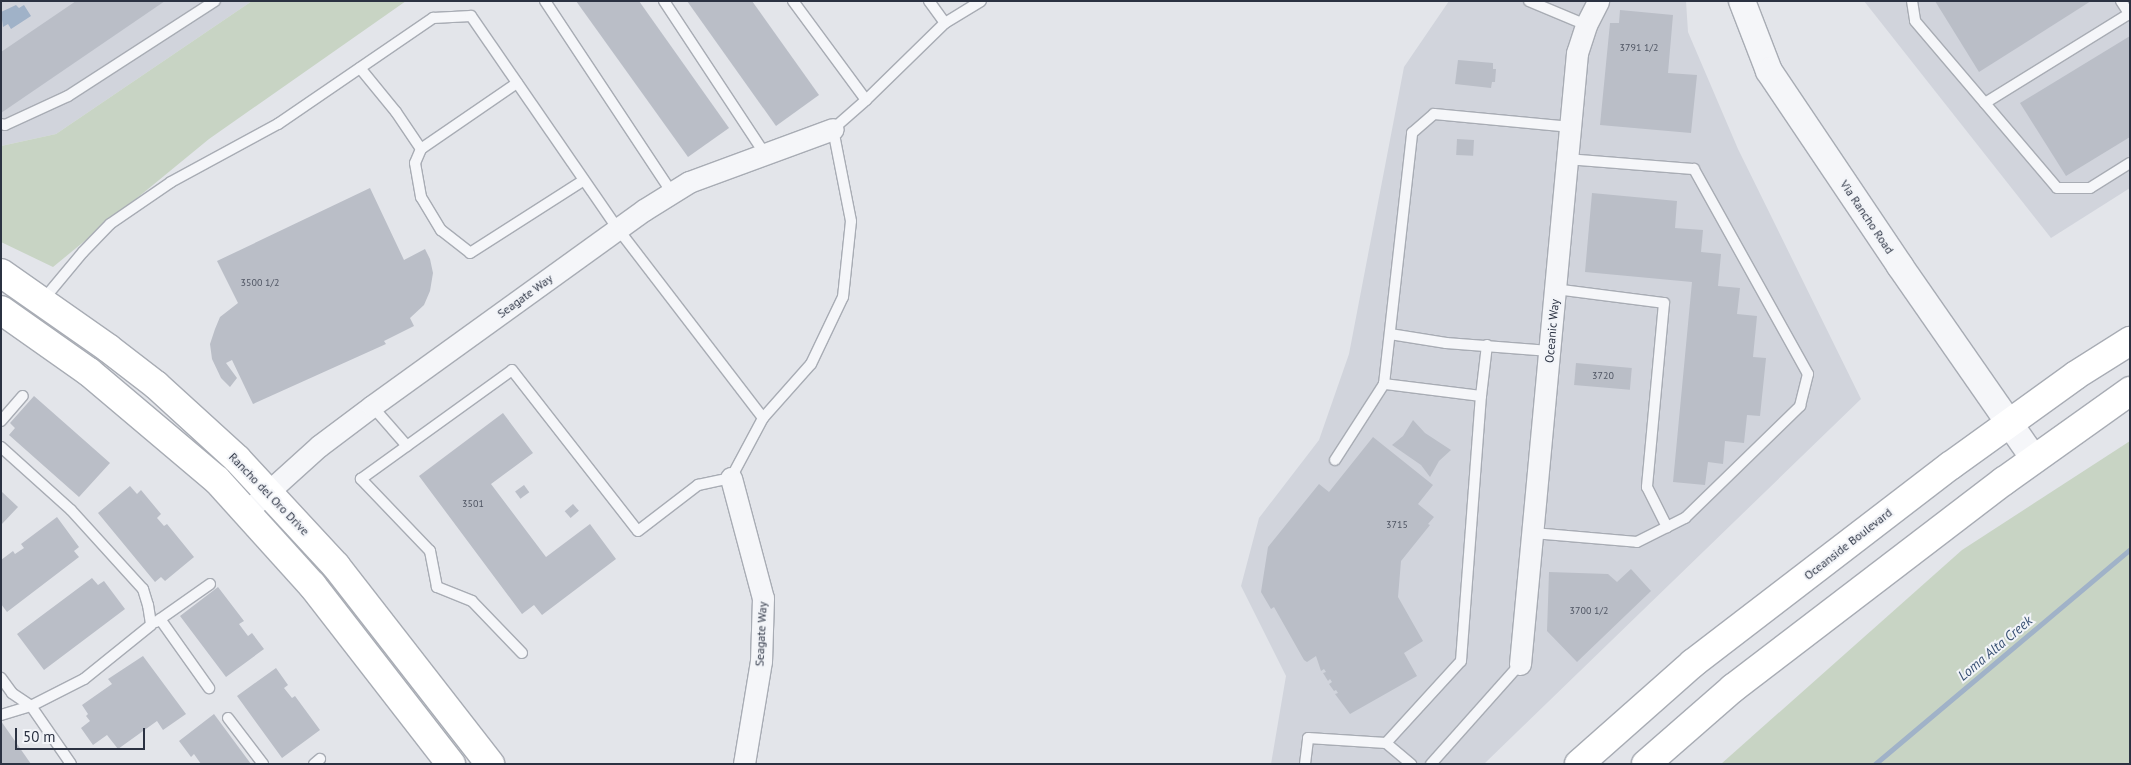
<!DOCTYPE html>
<style>
body{margin:0}
#map{position:relative;width:2131px;height:765px;overflow:hidden;background:#e3e5ea;font-family:"PT Sans",sans-serif}
div>[style]{position:absolute}
.built>*{inset:0;background:#d1d4dc}
.green>*{inset:0;background:#c8d4c4}
.water>*{inset:0;background:#a0b2c8}
.stream>*{height:5px;margin:-2.5px;padding:0 2.5px;transform-origin:2.5px;border-radius:2.5px;background:#a0b2c8}
.building>*{inset:0;background:#babec7;transform-origin:0 0}
.roads{filter:drop-shadow(1px 0 #a8acb4) drop-shadow(-1px 0 #a8acb4) drop-shadow(0 1px #a8acb4) drop-shadow(0 -1px #a8acb4)}
.service>*{height:10px;margin:-5px;padding:0 5px;transform-origin:5px;border-radius:5px;background:#f5f6f9}
.minor>*{height:21px;margin:-10.5px;padding:0 10.5px;transform-origin:10.5px;border-radius:10.5px;background:#f5f6f9}
.tertiary>*{height:26px;margin:-13px;padding:0 13px;transform-origin:13px;border-radius:13px;background:#f5f6f9}
.secondary>*{height:28px;margin:-14px;padding:0 14px;transform-origin:14px;border-radius:14px;background:#fff}
.primary>*{height:28px;margin:-14px;padding:0 14px;transform-origin:14px;border-radius:14px;background:#fff}
span{translate:-50% -50%;white-space:nowrap;text-align:center;line-height:1.15;-webkit-text-stroke:4px #f2f4f8;paint-order:stroke}
.number-label{font-size:10px;color:#4f5563}
.number-label span{-webkit-text-stroke-width:0}
.street-label{font-size:12px;color:#2b3242}
.water-label{font-size:14px;color:#385073;font-style:italic}
.frame{position:absolute;inset:0;border:2px solid #2b3242;pointer-events:none}
.scale{position:absolute;left:15px;top:728px;width:130px;height:22px;box-sizing:border-box;border:2px solid #2b3242;border-top:0;padding-left:6px;font-size:15px;line-height:18px;white-space:nowrap;color:#2b3242;-webkit-text-stroke:4px #f2f4f8;paint-order:stroke}
</style>
<div id="map">
<div class="built">
<i style="clip-path:polygon(1px 1px,252px 1px,56px 134px,1px 146px)"></i>
<i style="clip-path:polygon(1449px 1px,1686px 1px,1688px 32px,1738px 149px,1861px 399px,1484px 764px,1271px 764px,1286px 676px,1241px 586px,1259px 518px,1319px 440px,1349px 354px,1404px 67px)"></i>
<i style="clip-path:polygon(1864px 1px,2130px 1px,2130px 188px,2051px 238px)"></i>
</div>
<div class="green">
<i style="clip-path:polygon(252px 1px,406px 1px,209px 139px,53px 267px,1px 242px,1px 146px,56px 134px)"></i>
<i style="clip-path:polygon(2130px 441px,2130px 764px,1721px 764px,1962px 550px)"></i>
</div>
<div class="water">
<i style="clip-path:polygon(16px 5px,19px 8px,24px 5px,31px 16px,11px 29px,8px 24px,3px 27px,1px 12px)"></i>
</div>
<div class="stream">
<i style="left:1875px;top:764px;width:334px;rotate:-40.1deg"></i>
</div>
<div class="building">
<i style="clip-path:polygon(76px 1px,165px 1px,1px 113px,1px 52px)"></i>
<i style="clip-path:polygon(576px 1px,639px 1px,729px 128px,688px 157px)"></i>
<i style="clip-path:polygon(687px 1px,752px 1px,819px 95px,776px 126px)"></i>
<i style="clip-path:polygon(1935px 1px,2091px 1px,1979px 72px)"></i>
<i style="clip-path:polygon(1620px 10px,1673px 15px,1668px 73px,1697px 75px,1691px 133px,1600px 125px,1610px 23px,1619px 23px)"></i>
<i style="clip-path:polygon(2130px 36px,2130px 137px,2066px 176px,2020px 103px)"></i>
<i style="clip-path:polygon(1458px 60px,1493px 63px,1493px 69px,1496px 69px,1495px 82px,1492px 82px,1491px 88px,1455px 84px)"></i>
<i style="left:1457px;top:139px;width:17px;height:16px;rotate:3deg"></i>
<i style="clip-path:polygon(370px 188px,404px 260px,425px 249px,430px 259px,433px 273px,430px 291px,424px 305px,410px 318px,414px 326px,384px 341px,386px 344px,253px 404px,232px 360px,226px 363px,237px 378px,230px 387px,221px 378px,212px 359px,210px 344px,215px 329px,220px 317px,238px 303px,217px 261px)"></i>
<i style="clip-path:polygon(1592px 193px,1677px 201px,1675px 228px,1703px 230px,1701px 252px,1721px 254px,1718px 286px,1740px 288px,1737px 314px,1757px 316px,1753px 357px,1766px 358px,1760px 416px,1747px 415px,1744px 443px,1725px 441px,1723px 464px,1708px 462px,1705px 485px,1673px 482px,1692px 282px,1585px 272px)"></i>
<i style="left:1576px;top:363px;width:56px;height:22px;rotate:5deg"></i>
<i style="clip-path:polygon(34px 396px,110px 463px,79px 497px,9px 435px,15px 428px,10px 423px)"></i>
<i style="clip-path:polygon(503px 413px,533px 453px,491px 484px,546px 557px,590px 524px,616px 559px,542px 615px,534px 605px,522px 614px,419px 476px)"></i>
<i style="clip-path:polygon(1413px 420px,1425px 433px,1451px 450px,1439px 461px,1430px 477px,1421px 465px,1392px 445px,1403px 436px)"></i>
<i style="clip-path:polygon(1373px 437px,1433px 485px,1418px 504px,1434px 517px,1428px 524px,1430px 525px,1401px 561px,1398px 597px,1423px 641px,1404px 653px,1417px 676px,1350px 714px,1335px 694px,1338px 693px,1336px 690px,1334px 691px,1329px 684px,1332px 682px,1330px 679px,1328px 681px,1323px 673px,1326px 672px,1324px 669px,1321px 671px,1316px 656px,1307px 662px,1304px 660px,1274px 607px,1271px 609px,1261px 592px,1268px 547px,1319px 484px,1329px 492px)"></i>
<i style="left:524px;top:485px;width:9px;height:11px;rotate:54deg"></i>
<i style="clip-path:polygon(130px 486px,137px 494px,141px 490px,161px 514px,157px 518px,164px 526px,167px 524px,194px 557px,165px 581px,161px 577px,155px 582px,98px 513px)"></i>
<i style="clip-path:polygon(1px 491px,18px 507px,1px 525px)"></i>
<i style="left:573px;top:504px;width:9px;height:11px;rotate:49deg"></i>
<i style="clip-path:polygon(57px 517px,79px 547px,74px 551px,79px 557px,7px 612px,1px 604px,1px 560px,13px 551px,15px 554px,24px 548px,21px 544px)"></i>
<i style="clip-path:polygon(1631px 569px,1651px 591px,1577px 662px,1547px 631px,1549px 572px,1608px 574px,1617px 582px)"></i>
<i style="clip-path:polygon(92px 578px,98px 585px,104px 581px,125px 609px,44px 670px,17px 634px)"></i>
<i style="clip-path:polygon(218px 587px,244px 621px,239px 624px,248px 636px,252px 633px,264px 649px,226px 677px,180px 616px)"></i>
<i style="clip-path:polygon(143px 656px,186px 714px,163px 730px,157px 721px,118px 749px,107px 735px,93px 745px,81px 728px,90px 721px,86px 716px,88px 714px,82px 705px,112px 684px,108px 679px)"></i>
<i style="clip-path:polygon(276px 668px,288px 685px,284px 688px,292px 698px,295px 696px,320px 730px,282px 758px,237px 696px)"></i>
<i style="clip-path:polygon(214px 714px,251px 764px,201px 764px,194px 754px,191px 757px,179px 741px)"></i>
<i style="clip-path:polygon(1px 721px,31px 764px,1px 764px)"></i>
</div>
<div class="roads">
<div class="service">
<i style="left:545px;top:1px;width:230px;rotate:56.5deg"></i>
<i style="left:664px;top:1px;width:183px;rotate:56.6deg"></i>
<i style="left:793px;top:1px;width:123px;rotate:53.6deg"></i>
<i style="left:929px;top:1px;width:27px;rotate:54deg"></i>
<i style="left:1529px;top:1px;width:62px;rotate:22.8deg"></i>
<i style="left:1912px;top:1px;width:20px;rotate:81deg"></i>
<i style="left:1915px;top:21px;width:219px;rotate:49.6deg"></i>
<i style="left:2057px;top:188px;width:33px"></i>
<i style="left:2090px;top:188px;width:47px;rotate:-32deg"></i>
<i style="left:2121px;top:1px;width:17px;rotate:57deg"></i>
<i style="left:360px;top:68px;width:57px;rotate:50.7deg"></i>
<i style="left:396px;top:112px;width:45px;rotate:56deg"></i>
<i style="left:517px;top:83px;width:116px;rotate:145.5deg"></i>
<i style="left:421px;top:149px;width:15px;rotate:113deg"></i>
<i style="left:415px;top:163px;width:35px;rotate:80deg"></i>
<i style="left:421px;top:197px;width:39px;rotate:59deg"></i>
<i style="left:441px;top:230px;width:37px;rotate:38deg"></i>
<i style="left:470px;top:253px;width:135px;rotate:-32.6deg"></i>
<i style="left:1985px;top:103px;width:171px;rotate:-31.8deg"></i>
<i style="left:1px;top:124px;width:4px;rotate:14deg"></i>
<i style="left:5px;top:125px;width:69px;rotate:-24.7deg"></i>
<i style="left:68px;top:96px;width:175px;rotate:-32.9deg"></i>
<i style="left:1555px;top:289px;width:110px;rotate:7.3deg"></i>
<i style="left:1664px;top:303px;width:185px;rotate:95.3deg"></i>
<i style="left:1647px;top:487px;width:45px;rotate:63.4deg"></i>
<i style="left:43px;top:300px;width:62px;rotate:-50.2deg"></i>
<i style="left:83px;top:252px;width:39px;rotate:-46deg"></i>
<i style="left:110px;top:224px;width:74px;rotate:-34.5deg"></i>
<i style="left:171px;top:182px;width:122px;rotate:-28.5deg"></i>
<i style="left:278px;top:124px;width:188px;rotate:-34.4deg"></i>
<i style="left:433px;top:18px;width:38px;rotate:-3deg"></i>
<i style="left:471px;top:16px;width:259px;rotate:55.4deg"></i>
<i style="left:618px;top:229px;width:238px;rotate:52.5deg"></i>
<i style="left:1390px;top:334px;width:57px;rotate:9.1deg"></i>
<i style="left:1446px;top:343px;width:104px;rotate:4.4deg"></i>
<i style="left:1487px;top:345px;width:51px;rotate:96.7deg"></i>
<i style="left:1481px;top:396px;width:98px;rotate:-172.9deg"></i>
<i style="left:1384px;top:384px;width:253px;rotate:-83.6deg"></i>
<i style="left:1412px;top:133px;width:29px;rotate:-41deg"></i>
<i style="left:1434px;top:114px;width:138px;rotate:5.4deg"></i>
<i style="left:372px;top:406px;width:53px;rotate:48.8deg"></i>
<i style="left:1px;top:421px;width:33px;rotate:-49deg"></i>
<i style="left:1px;top:447px;width:94px;rotate:42deg"></i>
<i style="left:71px;top:510px;width:107px;rotate:47.7deg"></i>
<i style="left:143px;top:589px;width:17px;rotate:73deg"></i>
<i style="left:148px;top:605px;width:20px;rotate:81deg"></i>
<i style="left:151px;top:625px;width:86px;rotate:141.1deg"></i>
<i style="left:84px;top:679px;width:59px;rotate:153deg"></i>
<i style="left:31px;top:706px;width:23px;rotate:-146deg"></i>
<i style="left:12px;top:693px;width:19px;rotate:-126deg"></i>
<i style="left:1335px;top:460px;width:90px;rotate:-57.2deg"></i>
<i style="left:1533px;top:533px;width:104px;rotate:4.9deg"></i>
<i style="left:1637px;top:542px;width:54px;rotate:-26.6deg"></i>
<i style="left:1685px;top:518px;width:161px;rotate:-44.2deg"></i>
<i style="left:1800px;top:406px;width:33px;rotate:-76deg"></i>
<i style="left:1808px;top:374px;width:235px;rotate:-119.1deg"></i>
<i style="left:1694px;top:169px;width:126px;rotate:-175.5deg"></i>
<i style="left:160px;top:619px;width:85px;rotate:54.6deg"></i>
<i style="left:156px;top:622px;width:66px;rotate:-35.1deg"></i>
<i style="left:522px;top:653px;width:72px;rotate:-133.9deg"></i>
<i style="left:472px;top:601px;width:38px;rotate:-158deg"></i>
<i style="left:437px;top:587px;width:37px;rotate:-101deg"></i>
<i style="left:430px;top:551px;width:100px;rotate:-133.8deg"></i>
<i style="left:361px;top:479px;width:186px;rotate:-35.8deg"></i>
<i style="left:512px;top:370px;width:204px;rotate:52deg"></i>
<i style="left:638px;top:531px;width:76px;rotate:-37.5deg"></i>
<i style="left:698px;top:485px;width:34px;rotate:-12deg"></i>
<i style="left:731px;top:478px;width:68px;rotate:-61.9deg"></i>
<i style="left:763px;top:418px;width:72px;rotate:-48.4deg"></i>
<i style="left:811px;top:364px;width:74px;rotate:-64.5deg"></i>
<i style="left:843px;top:297px;width:76px;rotate:-84deg"></i>
<i style="left:851px;top:221px;width:94px;rotate:-101.1deg"></i>
<i style="left:833px;top:129px;width:44px;rotate:-41.3deg"></i>
<i style="left:866px;top:100px;width:110px;rotate:-44.3deg"></i>
<i style="left:945px;top:23px;width:42px;rotate:-31.4deg"></i>
<i style="left:1px;top:715px;width:31px;rotate:-17deg"></i>
<i style="left:31px;top:706px;width:70px;rotate:55.4deg"></i>
<i style="left:228px;top:718px;width:58px;rotate:52.7deg"></i>
<i style="left:1386px;top:743px;width:33px;rotate:40deg"></i>
<i style="left:314px;top:764px;width:8px;rotate:-40deg"></i>
<i style="left:1305px;top:764px;width:26px;rotate:-83deg"></i>
<i style="left:1308px;top:738px;width:78px;rotate:3.7deg"></i>
<i style="left:1386px;top:743px;width:111px;rotate:-47.6deg"></i>
<i style="left:1461px;top:661px;width:266px;rotate:-85.7deg"></i>
<i style="left:1431px;top:764px;width:134px;rotate:-48.3deg"></i>
</div>
<div class="minor">
<i style="left:731px;top:478px;width:124px;rotate:75.1deg"></i>
<i style="left:763px;top:598px;width:63px;rotate:91.8deg"></i>
<i style="left:761px;top:661px;width:104px;rotate:99.4deg"></i>
<i style="left:247px;top:511px;width:97px;rotate:-42.1deg"></i>
<i style="left:319px;top:446px;width:66px;rotate:-37deg"></i>
<i style="left:372px;top:406px;width:335px;rotate:-35.8deg"></i>
<i style="left:644px;top:210px;width:53px;rotate:-31.9deg"></i>
<i style="left:689px;top:182px;width:153px;rotate:-20.2deg"></i>
<i style="left:1520px;top:664px;width:614px;rotate:-84.67deg"></i>
<i style="left:1577px;top:53px;width:29px;rotate:-72deg"></i>
<i style="left:1586px;top:25px;width:27px;rotate:-63deg"></i>
</div>
<div class="tertiary">
<i style="left:1742px;top:1px;width:75px;rotate:68.9deg"></i>
<i style="left:1769px;top:71px;width:235px;rotate:56.1deg"></i>
<i style="left:1900px;top:266px;width:235px;rotate:55.2deg"></i>
</div>
<div class="secondary">
<i style="left:1px;top:273px;width:131px;rotate:35deg"></i>
<i style="left:108px;top:348px;width:61px;rotate:37.6deg"></i>
<i style="left:156px;top:385px;width:110px;rotate:42.4deg"></i>
<i style="left:237px;top:459px;width:146px;rotate:47.2deg"></i>
<i style="left:336px;top:566px;width:251px;rotate:52.1deg"></i>
<i style="left:1px;top:310px;width:108px;rotate:35.2deg"></i>
<i style="left:89px;top:372px;width:167px;rotate:40.2deg"></i>
<i style="left:217px;top:480px;width:142px;rotate:47.9deg"></i>
<i style="left:312px;top:585px;width:227px;rotate:52.2deg"></i>
</div>
<div class="primary">
<i style="left:1579px;top:764px;width:152px;rotate:-41.5deg"></i>
<i style="left:1693px;top:663px;width:324px;rotate:-37.5deg"></i>
<i style="left:1950px;top:466px;width:155px;rotate:-35.8deg"></i>
<i style="left:2076px;top:375px;width:64px;rotate:-32.2deg"></i>
<i style="left:1646px;top:764px;width:116px;rotate:-41.1deg"></i>
<i style="left:1733px;top:688px;width:341px;rotate:-37.4deg"></i>
<i style="left:2004px;top:481px;width:155px;rotate:-35.5deg"></i>
</div>
</div>
<div class="number-label">
<span style="left:1639px;top:48px">3791 1/2</span>
<span style="left:260px;top:283px">3500 1/2</span>
<span style="left:1603px;top:376px">3720</span>
<span style="left:473px;top:504px">3501</span>
<span style="left:1397px;top:525px">3715</span>
<span style="left:1589px;top:611px">3700 1/2</span>
</div>
<div class="street-label">
<span style="left:1867px;top:217px;rotate:56deg">Via Rancho Road</span>
<span style="left:525px;top:296px;rotate:-36deg">Seagate Way</span>
<span style="left:1552px;top:331px;rotate:-85deg">Oceanic Way</span>
<span style="left:269px;top:494px;rotate:46deg">Rancho del Oro Drive</span>
<span style="left:1848px;top:544px;rotate:-38deg">Oceanside Boulevard</span>
<span style="left:761px;top:634px;rotate:-87deg">Seagate Way</span>
</div>
<div class="water-label">
<span style="left:1995px;top:648px;rotate:-40deg">Loma Alta Creek</span>
</div>
<div class="frame"></div>
<div class="scale">50 m</div>
</div>
